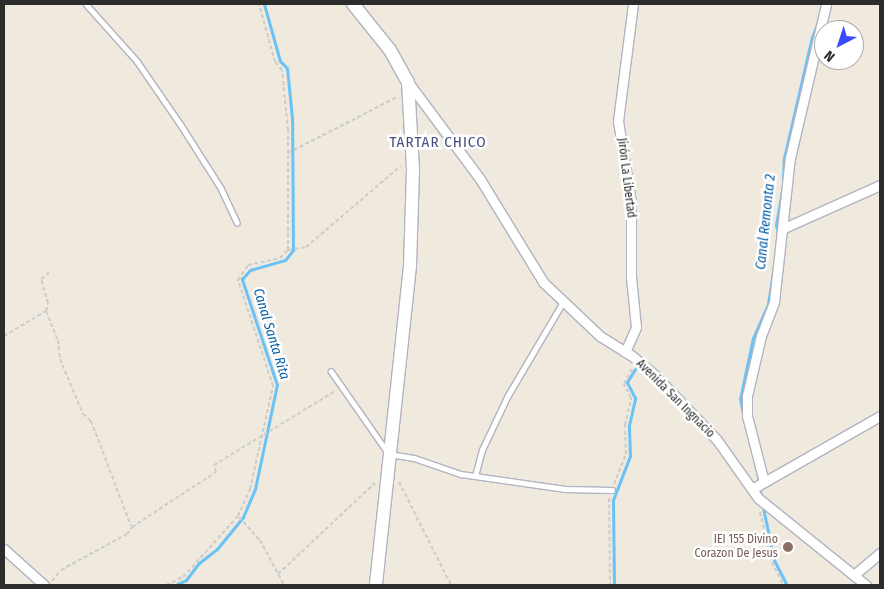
<!DOCTYPE html>
<meta charset="utf-8">
<style>
body{margin:0}
#map{position:relative;width:884px;height:589px;overflow:hidden;background:#efe9de;font-family:"Fira Sans Condensed",sans-serif}
div>[style]{position:absolute}
.stream>*{height:3px;margin:-1.5px;padding:0 1.5px;transform-origin:1.5px;border-radius:1.5px;background:#6bc2f7}
.path>*{height:2px;margin-top:-1px;transform-origin:0;background:repeating-linear-gradient(90deg,#ccc 0 4px,transparent 0 6.5px)}
.roads{filter:drop-shadow(1px 0 #b2b3c1) drop-shadow(-1px 0 #b2b3c1) drop-shadow(0 1px #b2b3c1) drop-shadow(0 -1px #b2b3c1)}
.lane>*{height:4.5px;margin:-2.25px;padding:0 2.25px;transform-origin:2.25px;border-radius:2.25px;background:#fff}
.street>*{height:9px;margin:-4.5px;padding:0 4.5px;transform-origin:4.5px;border-radius:4.5px;background:#fff}
.secondary>*{height:12px;margin:-6px;padding:0 6px;transform-origin:6px;border-radius:6px;background:#fff}
.dots>*{width:14px;height:14px;translate:-50% -50%;box-sizing:border-box;border:2px solid #fff;border-radius:50%}
span{translate:-50% -50%;white-space:nowrap;text-align:center;line-height:1.15;-webkit-text-stroke:5px #fff;paint-order:stroke}
.street-label{font-size:12px;color:#2c2c2c}
.education-label{font-size:12px;color:#785e54}
.right{translate:-100% -50%;text-align:right}
.water-label{font-size:14px;color:#045ea9;font-style:italic}
.quarter-label{font-size:15px;color:#494d81;letter-spacing:1px}
.frame{position:absolute;inset:0;border:5px solid #2c2c2c;pointer-events:none}
.north{position:absolute;left:814px;top:20px;width:50px;height:50px;box-sizing:border-box;background:#fff;border:1px solid #ababab;border-radius:50%;rotate:220deg;font-size:14px;font-weight:700;line-height:20px;text-align:center;color:#2c2c2c}
.north::after{content:'';display:block;margin:auto;width:18px;height:22px;background:#3b4aff;clip-path:polygon(50% 0,100% 100%,50% 72%,0 100%)}
</style>
<div id="map">
<div class="stream">
<i style="left:783px;top:181px;width:23px;rotate:-88deg"></i>
<i style="left:784px;top:158px;width:124px;rotate:-77deg"></i>
<i style="left:812px;top:37px;width:16px;rotate:-68deg"></i>
<i style="left:779px;top:235px;width:10px;rotate:-107deg"></i>
<i style="left:776px;top:225px;width:39px;rotate:-80deg"></i>
<i style="left:745px;top:424px;width:25px;rotate:-101deg"></i>
<i style="left:740px;top:399px;width:62px;rotate:-78deg"></i>
<i style="left:753px;top:338px;width:37px;rotate:-66deg"></i>
<i style="left:768px;top:304px;width:38px;rotate:-81deg"></i>
<i style="left:757px;top:471px;width:26px;rotate:81deg"></i>
<i style="left:762px;top:503px;width:58px;rotate:78.1deg"></i>
<i style="left:774px;top:560px;width:28px;rotate:63deg"></i>
<i style="left:175px;top:585px;width:12px;rotate:-24deg"></i>
<i style="left:186px;top:580px;width:21px;rotate:-53deg"></i>
<i style="left:199px;top:563px;width:23px;rotate:-38deg"></i>
<i style="left:217px;top:549px;width:41px;rotate:-50.9deg"></i>
<i style="left:243px;top:517px;width:30px;rotate:-67deg"></i>
<i style="left:255px;top:489px;width:106px;rotate:-78.1deg"></i>
<i style="left:277px;top:385px;width:112px;rotate:-108.3deg"></i>
<i style="left:242px;top:279px;width:12px;rotate:-48deg"></i>
<i style="left:250px;top:270px;width:36px;rotate:-16deg"></i>
<i style="left:285px;top:260px;width:13px;rotate:-51deg"></i>
<i style="left:293px;top:250px;width:132px;rotate:-90.4deg"></i>
<i style="left:292px;top:118px;width:50px;rotate:-95.7deg"></i>
<i style="left:287px;top:68px;width:10px;rotate:-135deg"></i>
<i style="left:280px;top:61px;width:59px;rotate:-105.7deg"></i>
<i style="left:614px;top:585px;width:85px;rotate:-90.7deg"></i>
<i style="left:613px;top:500px;width:47px;rotate:-68.9deg"></i>
<i style="left:630px;top:456px;width:31px;rotate:-92deg"></i>
<i style="left:629px;top:425px;width:28px;rotate:-77deg"></i>
<i style="left:635px;top:398px;width:18px;rotate:-117deg"></i>
<i style="left:627px;top:382px;width:22px;rotate:-58deg"></i>
</div>
<div class="path">
<i style="left:288px;top:153px;width:123px;rotate:-27.2deg"></i>
<i style="left:288px;top:250px;width:18px;rotate:-9deg"></i>
<i style="left:306px;top:247px;width:125px;rotate:-40.5deg"></i>
<i style="left:46px;top:311px;width:31px;rotate:68deg"></i>
<i style="left:58px;top:340px;width:19px;rotate:84deg"></i>
<i style="left:60px;top:359px;width:60px;rotate:67.3deg"></i>
<i style="left:83px;top:414px;width:11px;rotate:41deg"></i>
<i style="left:91px;top:421px;width:112px;rotate:69.1deg"></i>
<i style="left:4px;top:336px;width:49px;rotate:-30.8deg"></i>
<i style="left:46px;top:311px;width:8px;rotate:-76deg"></i>
<i style="left:48px;top:303px;width:25px;rotate:-106deg"></i>
<i style="left:41px;top:279px;width:11px;rotate:-38deg"></i>
<i style="left:399px;top:482px;width:115px;rotate:63.2deg"></i>
<i style="left:614px;top:484px;width:32px;rotate:-68deg"></i>
<i style="left:626px;top:454px;width:29px;rotate:-92deg"></i>
<i style="left:625px;top:425px;width:28px;rotate:-77deg"></i>
<i style="left:631px;top:398px;width:16px;rotate:-117deg"></i>
<i style="left:624px;top:384px;width:17px;rotate:-62deg"></i>
<i style="left:609px;top:498px;width:87px;rotate:89.3deg"></i>
<i style="left:760px;top:512px;width:51px;rotate:76.5deg"></i>
<i style="left:772px;top:562px;width:25px;rotate:64deg"></i>
<i style="left:239px;top:517px;width:31px;rotate:48deg"></i>
<i style="left:260px;top:540px;width:51px;rotate:61.9deg"></i>
<i style="left:278px;top:574px;width:133px;rotate:-43.2deg"></i>
<i style="left:52px;top:581px;width:14px;rotate:-51deg"></i>
<i style="left:61px;top:570px;width:75px;rotate:-28.6deg"></i>
<i style="left:127px;top:534px;width:9px;rotate:-54deg"></i>
<i style="left:132px;top:527px;width:100px;rotate:-33.2deg"></i>
<i style="left:216px;top:472px;width:7px;rotate:-106deg"></i>
<i style="left:214px;top:465px;width:142px;rotate:-31.4deg"></i>
<i style="left:166px;top:585px;width:19px;rotate:-25deg"></i>
<i style="left:183px;top:577px;width:82px;rotate:-48deg"></i>
<i style="left:238px;top:516px;width:30px;rotate:-66deg"></i>
<i style="left:250px;top:489px;width:106px;rotate:-77.4deg"></i>
<i style="left:273px;top:386px;width:112px;rotate:-108.3deg"></i>
<i style="left:238px;top:280px;width:18px;rotate:-56deg"></i>
<i style="left:248px;top:265px;width:33px;rotate:-12deg"></i>
<i style="left:280px;top:258px;width:11px;rotate:-45deg"></i>
<i style="left:288px;top:250px;width:120px;rotate:-90deg"></i>
<i style="left:288px;top:130px;width:60px;rotate:-95.7deg"></i>
<i style="left:282px;top:70px;width:11px;rotate:-131deg"></i>
<i style="left:275px;top:62px;width:60px;rotate:-105.4deg"></i>
</div>
<div class="roads">
<div class="lane">
<i style="left:86px;top:4px;width:76px;rotate:48.2deg"></i>
<i style="left:137px;top:61px;width:78px;rotate:55.5deg"></i>
<i style="left:181px;top:125px;width:75px;rotate:57.6deg"></i>
<i style="left:221px;top:188px;width:38px;rotate:65deg"></i>
<i style="left:331px;top:371px;width:101px;rotate:55.1deg"></i>
<i style="left:389px;top:454px;width:25px;rotate:9deg"></i>
<i style="left:414px;top:458px;width:50px;rotate:18.8deg"></i>
<i style="left:461px;top:474px;width:105px;rotate:8.2deg"></i>
<i style="left:565px;top:489px;width:47px;rotate:1.2deg"></i>
<i style="left:475px;top:476px;width:27px;rotate:-75deg"></i>
<i style="left:482px;top:450px;width:59px;rotate:-64.7deg"></i>
<i style="left:507px;top:397px;width:110px;rotate:-59.5deg"></i>
</div>
<div class="street">
<i style="left:408px;top:82px;width:121px;rotate:53.4deg"></i>
<i style="left:480px;top:179px;width:121px;rotate:58.5deg"></i>
<i style="left:543px;top:282px;width:79px;rotate:43.5deg"></i>
<i style="left:600px;top:336px;width:36px;rotate:32deg"></i>
<i style="left:631px;top:355px;width:33px;rotate:40deg"></i>
<i style="left:656px;top:376px;width:88px;rotate:46.4deg"></i>
<i style="left:717px;top:440px;width:71px;rotate:54.7deg"></i>
<i style="left:758px;top:498px;width:139px;rotate:38.9deg"></i>
<i style="left:784px;top:228px;width:105px;rotate:-24.1deg"></i>
<i style="left:625px;top:352px;width:27px;rotate:-66deg"></i>
<i style="left:636px;top:327px;width:50px;rotate:-95.7deg"></i>
<i style="left:631px;top:277px;width:75px;rotate:-90deg"></i>
<i style="left:631px;top:202px;width:82px;rotate:-99.1deg"></i>
<i style="left:618px;top:121px;width:118px;rotate:-82.7deg"></i>
<i style="left:764px;top:482px;width:68px;rotate:-104.4deg"></i>
<i style="left:747px;top:416px;width:20px;rotate:-90deg"></i>
<i style="left:747px;top:396px;width:62px;rotate:-76.9deg"></i>
<i style="left:761px;top:336px;width:36px;rotate:-69deg"></i>
<i style="left:774px;top:302px;width:145px;rotate:-83.7deg"></i>
<i style="left:790px;top:158px;width:158px;rotate:-76.8deg"></i>
<i style="left:752px;top:489px;width:147px;rotate:-29.7deg"></i>
<i style="left:4px;top:549px;width:54px;rotate:42deg"></i>
<i style="left:855px;top:574px;width:33px;rotate:-40deg"></i>
</div>
<div class="secondary">
<i style="left:353px;top:4px;width:59px;rotate:51.2deg"></i>
<i style="left:390px;top:50px;width:37px;rotate:61deg"></i>
<i style="left:408px;top:82px;width:88px;rotate:86.7deg"></i>
<i style="left:413px;top:170px;width:96px;rotate:91.8deg"></i>
<i style="left:410px;top:266px;width:321px;rotate:96.1deg"></i>
</div>
</div>
<div class="dots">
<i style="left:788px;top:547px;background:#8d6e63"></i>
</div>
<div class="street-label">
<span style="left:626px;top:178px;rotate:83deg">Jirón La Libertad</span>
<span style="left:675px;top:399px;rotate:45deg">Avenida San Ingnacio</span>
</div>
<div class="education-label">
<span class="right" style="left:778px;top:547px">IEI 155 Divino<br>Corazon De Jesus</span>
</div>
<div class="water-label">
<span style="left:766px;top:222px;rotate:-84deg">Canal Remonta 2</span>
<span style="left:271px;top:334px;rotate:73deg">Canal Santa Rita</span>
</div>
<div class="quarter-label">
<span style="left:438px;top:143px">TARTAR CHICO</span>
</div>
<div class="frame"></div>
<div class="north">N</div>
</div>
